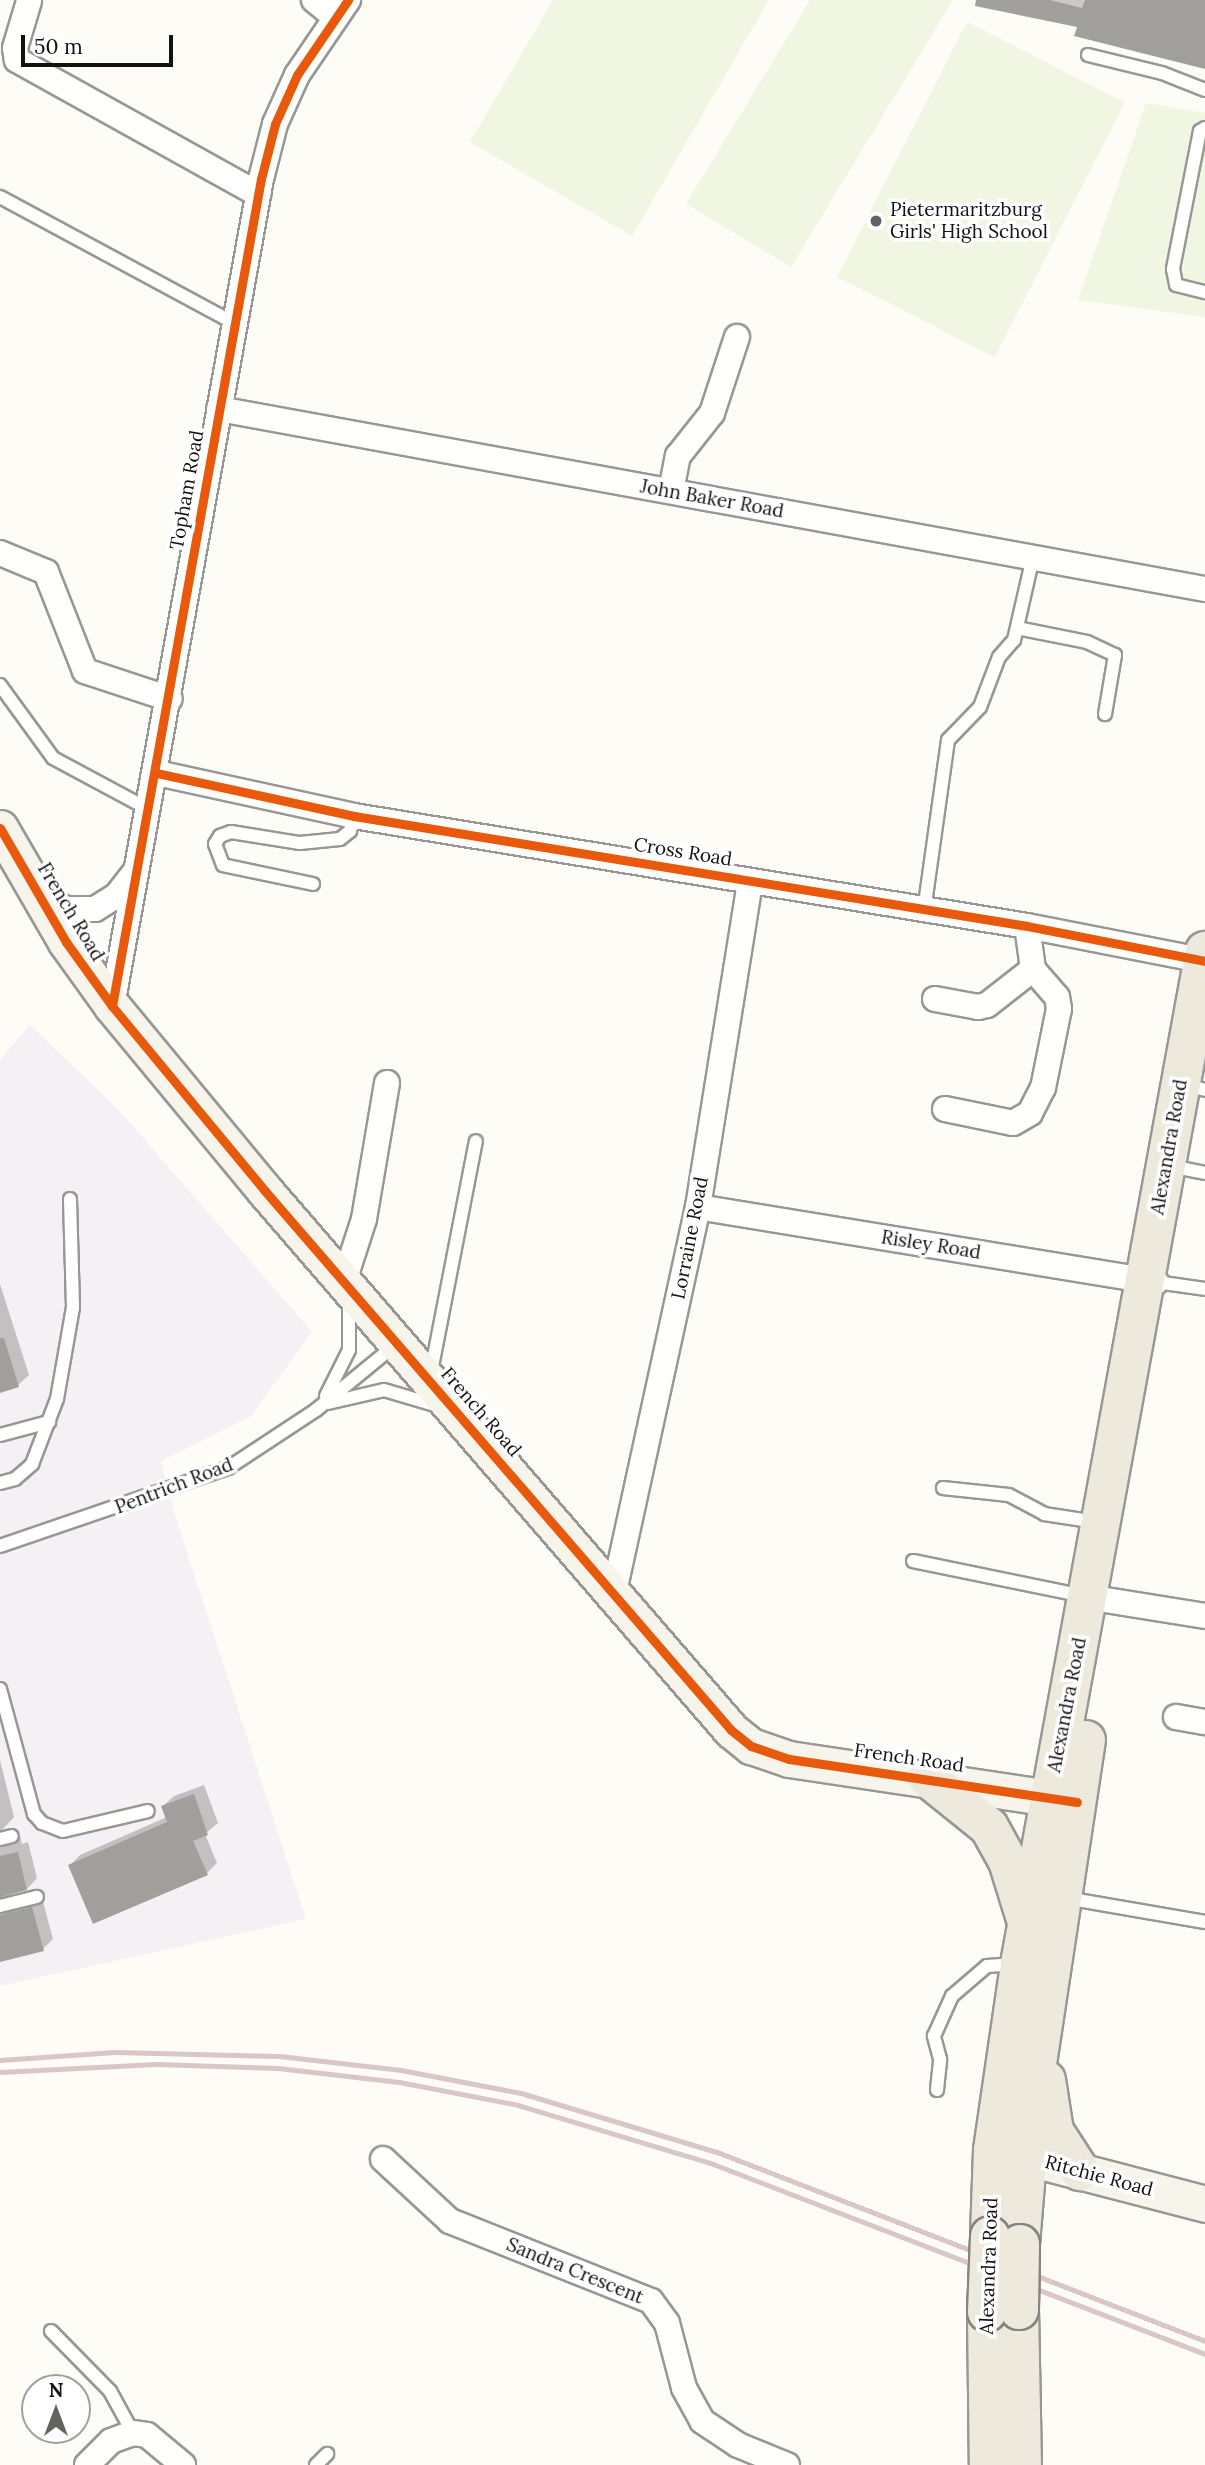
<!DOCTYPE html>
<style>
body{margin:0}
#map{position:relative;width:1205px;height:2465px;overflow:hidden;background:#fdfcf7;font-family:Lora,serif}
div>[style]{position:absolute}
.industrial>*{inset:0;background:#f5f0f3}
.pitch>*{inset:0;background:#f0f6e1;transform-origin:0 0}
.shadow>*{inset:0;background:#0003}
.building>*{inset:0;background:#a19f9c}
.roads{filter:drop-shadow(2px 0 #979795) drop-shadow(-2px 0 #979795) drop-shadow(0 2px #979795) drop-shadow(0 -2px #979795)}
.lane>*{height:12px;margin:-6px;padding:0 6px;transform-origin:6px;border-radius:6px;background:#fffffe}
.street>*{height:24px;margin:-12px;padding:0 12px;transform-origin:12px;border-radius:12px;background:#fffffe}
.secondary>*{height:35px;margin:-17.5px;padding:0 17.5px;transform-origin:17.5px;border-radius:17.5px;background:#f6f4eb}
.primary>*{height:38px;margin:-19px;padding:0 19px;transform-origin:19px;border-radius:19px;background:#ede9dc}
.rail>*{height:5px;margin:-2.5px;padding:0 2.5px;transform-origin:2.5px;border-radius:2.5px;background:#d9c6c7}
.bridges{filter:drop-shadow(2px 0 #858482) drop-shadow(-2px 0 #858482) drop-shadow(0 2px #858482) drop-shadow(0 -2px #858482)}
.primary-bridge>*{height:38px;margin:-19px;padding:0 19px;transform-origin:19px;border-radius:19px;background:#ede9dc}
.cycleway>*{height:9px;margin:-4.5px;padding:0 4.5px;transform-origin:4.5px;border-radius:4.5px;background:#e8590c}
.dots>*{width:19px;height:19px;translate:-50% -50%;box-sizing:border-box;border:4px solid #fff;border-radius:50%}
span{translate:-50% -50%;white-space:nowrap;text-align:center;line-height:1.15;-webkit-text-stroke:7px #fff;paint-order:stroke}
.poi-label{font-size:19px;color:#111}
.left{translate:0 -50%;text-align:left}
.street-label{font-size:19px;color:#111}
.north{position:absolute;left:21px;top:2374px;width:70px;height:70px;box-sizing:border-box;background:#fff;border:2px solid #a0a0a0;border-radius:50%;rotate:0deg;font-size:19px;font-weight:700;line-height:28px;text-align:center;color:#111}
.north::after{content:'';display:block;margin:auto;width:24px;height:32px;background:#646362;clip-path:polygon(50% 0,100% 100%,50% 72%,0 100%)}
.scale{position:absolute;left:21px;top:35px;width:152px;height:32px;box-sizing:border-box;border:4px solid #111;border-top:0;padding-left:9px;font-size:21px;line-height:24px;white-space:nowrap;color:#111;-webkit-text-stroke:5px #fff;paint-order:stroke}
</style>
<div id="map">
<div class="industrial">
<i style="clip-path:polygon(30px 1025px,118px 1109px,312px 1332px,251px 1416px,161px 1461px,175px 1515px,306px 1919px,0 1986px,0 1060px)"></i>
</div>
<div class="pitch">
<i style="clip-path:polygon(553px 0,769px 0,632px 236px,470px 142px)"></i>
<i style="clip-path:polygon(810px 0,953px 0,791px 267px,686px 204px)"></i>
<i style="left:967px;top:22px;width:177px;height:286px;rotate:27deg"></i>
<i style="clip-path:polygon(1146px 103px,1205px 113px,1205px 317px,1078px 300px)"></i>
</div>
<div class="shadow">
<i style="clip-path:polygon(1002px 0,1205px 0,1205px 66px,1079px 25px)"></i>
<i style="clip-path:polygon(0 1284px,29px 1375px,18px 1385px,0 1391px)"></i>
<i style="clip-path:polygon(0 1760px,14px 1817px,1px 1831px,9px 1838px,20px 1836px,22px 1844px,28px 1842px,37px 1878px,27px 1889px,1px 1898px,13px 1905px,42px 1898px,53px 1939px,43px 1949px,0 1960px)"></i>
<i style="clip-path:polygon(204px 1785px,218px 1823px,205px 1834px,217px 1863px,207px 1873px,70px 1865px,80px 1855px,167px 1817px,163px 1806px,174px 1796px)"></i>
</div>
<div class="building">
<i style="clip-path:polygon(976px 0,1050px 0,1082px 8px,1085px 0,1205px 0,1205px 69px,1074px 36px,1077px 27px,975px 6px)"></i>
<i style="clip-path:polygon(0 1338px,4px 1338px,19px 1387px,0 1393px)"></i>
<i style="clip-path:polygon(194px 1794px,208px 1835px,193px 1841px,208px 1875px,93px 1924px,68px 1865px,167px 1822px,161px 1806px)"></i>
<i style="clip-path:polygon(18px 1852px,27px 1890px,0 1897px,0 1856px)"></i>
<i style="clip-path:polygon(32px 1907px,44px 1951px,0 1962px,0 1915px)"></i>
</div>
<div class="roads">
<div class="lane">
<i style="left:1088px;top:55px;width:76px;rotate:13.7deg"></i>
<i style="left:1162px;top:73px;width:46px;rotate:21.6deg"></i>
<i style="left:1205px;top:128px;width:6px;rotate:149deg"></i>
<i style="left:1200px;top:131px;width:141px;rotate:101.1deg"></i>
<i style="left:1173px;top:269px;width:16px;rotate:79deg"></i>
<i style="left:1176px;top:285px;width:30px;rotate:14deg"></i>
<i style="left:0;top:197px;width:266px;rotate:28.3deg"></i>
<i style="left:1017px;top:628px;width:71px;rotate:11.3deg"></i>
<i style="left:1087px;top:642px;width:31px;rotate:25deg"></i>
<i style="left:1115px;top:655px;width:60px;rotate:99.6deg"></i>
<i style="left:0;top:685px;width:90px;rotate:54deg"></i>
<i style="left:53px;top:758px;width:110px;rotate:28.2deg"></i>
<i style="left:313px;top:884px;width:92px;rotate:-168.1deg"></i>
<i style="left:223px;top:865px;width:22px;rotate:-111deg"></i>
<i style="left:215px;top:844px;width:9px;rotate:-58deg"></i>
<i style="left:220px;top:836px;width:12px;rotate:-20deg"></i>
<i style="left:231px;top:832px;width:70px;rotate:9.1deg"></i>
<i style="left:300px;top:843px;width:40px;rotate:-5.7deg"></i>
<i style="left:340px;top:839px;width:13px;rotate:-39deg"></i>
<i style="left:350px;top:831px;width:16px;rotate:-75deg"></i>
<i style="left:924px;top:911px;width:173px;rotate:-82deg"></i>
<i style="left:948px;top:740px;width:46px;rotate:-45.9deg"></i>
<i style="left:980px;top:707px;width:53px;rotate:-69.2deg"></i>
<i style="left:999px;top:657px;width:23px;rotate:-49deg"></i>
<i style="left:1014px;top:640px;width:85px;rotate:-77.1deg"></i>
<i style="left:1184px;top:1085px;width:22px;rotate:13deg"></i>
<i style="left:1185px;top:1169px;width:20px;rotate:11deg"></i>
<i style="left:1163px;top:1283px;width:42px;rotate:8.1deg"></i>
<i style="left:431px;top:1372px;width:235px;rotate:-79deg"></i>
<i style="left:326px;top:1396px;width:51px;rotate:-63.4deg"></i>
<i style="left:349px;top:1350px;width:49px;rotate:-90deg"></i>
<i style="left:328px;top:1403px;width:57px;rotate:-13.1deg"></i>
<i style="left:384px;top:1390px;width:53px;rotate:16.4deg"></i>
<i style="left:0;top:1435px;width:51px;rotate:-14.9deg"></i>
<i style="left:0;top:1483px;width:16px;rotate:-15deg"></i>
<i style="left:15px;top:1479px;width:23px;rotate:-41deg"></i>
<i style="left:32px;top:1464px;width:70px;rotate:-69deg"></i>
<i style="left:57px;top:1399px;width:93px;rotate:-80.1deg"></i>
<i style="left:73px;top:1307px;width:108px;rotate:-91.6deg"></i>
<i style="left:943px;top:1488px;width:66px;rotate:6.1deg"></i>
<i style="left:1009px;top:1495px;width:40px;rotate:28deg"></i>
<i style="left:1044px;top:1514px;width:53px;rotate:8.7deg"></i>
<i style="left:0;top:1546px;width:241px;rotate:-18.9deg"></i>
<i style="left:228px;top:1468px;width:105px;rotate:-33.4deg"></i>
<i style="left:316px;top:1410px;width:101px;rotate:-39.4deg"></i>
<i style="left:913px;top:1561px;width:175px;rotate:11.6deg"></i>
<i style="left:0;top:1689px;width:130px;rotate:74.8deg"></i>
<i style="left:34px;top:1814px;width:12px;rotate:48deg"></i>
<i style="left:42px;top:1823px;width:22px;rotate:21deg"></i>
<i style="left:63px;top:1831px;width:87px;rotate:-13.2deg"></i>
<i style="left:0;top:1839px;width:12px;rotate:-14deg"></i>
<i style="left:1066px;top:1898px;width:141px;rotate:9.8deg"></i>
<i style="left:0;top:1906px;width:38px;rotate:-14deg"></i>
<i style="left:937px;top:2090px;width:31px;rotate:-84deg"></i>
<i style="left:940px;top:2059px;width:24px;rotate:-105deg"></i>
<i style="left:934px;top:2036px;width:44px;rotate:-65.8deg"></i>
<i style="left:952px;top:1996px;width:46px;rotate:-40.6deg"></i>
<i style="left:987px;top:1966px;width:29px;rotate:-4deg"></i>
<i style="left:51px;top:2331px;width:84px;rotate:45.5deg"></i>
<i style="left:110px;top:2391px;width:48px;rotate:61.3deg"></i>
<i style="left:316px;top:2465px;width:16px;rotate:-45deg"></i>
</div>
<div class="street">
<i style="left:314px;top:0;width:28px;rotate:39deg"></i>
<i style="left:29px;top:1px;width:49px;rotate:106.6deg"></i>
<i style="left:15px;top:48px;width:12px;rotate:81deg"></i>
<i style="left:17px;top:60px;width:276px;rotate:29.1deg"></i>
<i style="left:219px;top:409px;width:1002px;rotate:10.35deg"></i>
<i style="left:671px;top:491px;width:36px;rotate:-79deg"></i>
<i style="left:678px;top:456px;width:55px;rotate:-51.7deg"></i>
<i style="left:712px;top:413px;width:80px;rotate:-71.8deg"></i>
<i style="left:0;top:553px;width:50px;rotate:22.4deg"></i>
<i style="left:46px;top:572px;width:106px;rotate:68.5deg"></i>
<i style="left:85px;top:671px;width:89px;rotate:18.2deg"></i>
<i style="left:157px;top:773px;width:202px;rotate:12.3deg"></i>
<i style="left:354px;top:816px;width:682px;rotate:9.28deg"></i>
<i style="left:1027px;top:926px;width:181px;rotate:11.1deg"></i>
<i style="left:38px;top:894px;width:32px;rotate:28deg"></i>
<i style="left:66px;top:909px;width:29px"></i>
<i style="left:95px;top:909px;width:26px;rotate:-32deg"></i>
<i style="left:117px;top:895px;width:31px;rotate:-52deg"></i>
<i style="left:935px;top:999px;width:44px;rotate:10.5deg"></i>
<i style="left:978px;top:1007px;width:9px;rotate:-13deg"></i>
<i style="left:987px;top:1005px;width:58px;rotate:-38deg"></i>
<i style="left:112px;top:1006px;width:840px;rotate:-79.79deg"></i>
<i style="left:261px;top:179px;width:57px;rotate:-75.7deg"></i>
<i style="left:275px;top:124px;width:54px;rotate:-65.8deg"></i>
<i style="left:297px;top:75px;width:91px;rotate:-55.8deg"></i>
<i style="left:945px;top:1109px;width:69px;rotate:11.6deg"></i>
<i style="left:1013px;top:1123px;width:20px;rotate:-30deg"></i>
<i style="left:1030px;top:1113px;width:28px;rotate:-63deg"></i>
<i style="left:1043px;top:1088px;width:81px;rotate:-78.6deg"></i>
<i style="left:1059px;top:1009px;width:12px;rotate:-99deg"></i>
<i style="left:1057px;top:997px;width:37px;rotate:-131deg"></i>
<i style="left:1033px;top:969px;width:43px;rotate:-97.9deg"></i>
<i style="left:698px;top:1207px;width:464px;rotate:9.3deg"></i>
<i style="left:344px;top:1281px;width:65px;rotate:-72.1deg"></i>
<i style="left:364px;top:1219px;width:138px;rotate:-80.4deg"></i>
<i style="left:614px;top:1592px;width:394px;rotate:-77.7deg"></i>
<i style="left:698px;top:1207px;width:330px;rotate:-80.9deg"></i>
<i style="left:1087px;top:1597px;width:120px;rotate:9.1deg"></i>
<i style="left:1176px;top:1717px;width:29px;rotate:10deg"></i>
<i style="left:383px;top:2159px;width:91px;rotate:42.8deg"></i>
<i style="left:450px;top:2221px;width:216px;rotate:21.7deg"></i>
<i style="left:651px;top:2301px;width:27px;rotate:54deg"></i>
<i style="left:667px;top:2323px;width:67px;rotate:75.3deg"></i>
<i style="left:684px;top:2388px;width:38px;rotate:61deg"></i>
<i style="left:702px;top:2421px;width:43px;rotate:33.7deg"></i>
<i style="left:738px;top:2445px;width:53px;rotate:22.2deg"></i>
<i style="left:87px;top:2465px;width:34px;rotate:-45deg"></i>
<i style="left:111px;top:2441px;width:23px;rotate:-20deg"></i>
<i style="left:133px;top:2433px;width:14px;rotate:8deg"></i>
<i style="left:147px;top:2435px;width:47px;rotate:39.8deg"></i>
</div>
<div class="secondary">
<i style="left:0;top:828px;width:132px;rotate:59.9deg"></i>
<i style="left:66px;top:942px;width:79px;rotate:54.3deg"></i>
<i style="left:112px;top:1006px;width:240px;rotate:50.4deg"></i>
<i style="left:265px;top:1191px;width:713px;rotate:49.15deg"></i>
<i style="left:731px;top:1730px;width:26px;rotate:39deg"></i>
<i style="left:751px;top:1746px;width:40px;rotate:18.9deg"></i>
<i style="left:789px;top:1759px;width:291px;rotate:8.5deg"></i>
<i style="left:1002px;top:2151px;width:210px;rotate:14.6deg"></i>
</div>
<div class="primary">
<i style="left:928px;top:1778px;width:78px;rotate:38.8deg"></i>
<i style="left:989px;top:1827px;width:39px;rotate:61deg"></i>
<i style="left:1008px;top:1861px;width:58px;rotate:72.8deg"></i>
<i style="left:1046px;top:2080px;width:52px;rotate:81.1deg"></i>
<i style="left:1054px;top:2131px;width:48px;rotate:57deg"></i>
<i style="left:990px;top:2236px;width:86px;rotate:-88deg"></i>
<i style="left:993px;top:2150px;width:188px;rotate:-81.7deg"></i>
<i style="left:1020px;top:1964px;width:1030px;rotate:-79.65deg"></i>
<i style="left:1020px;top:2244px;width:155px;rotate:-85.2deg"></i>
<i style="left:1033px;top:2090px;width:354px;rotate:-81.4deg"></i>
<i style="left:1019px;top:2310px;width:155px;rotate:88.9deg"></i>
<i style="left:987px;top:2312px;width:153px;rotate:89.3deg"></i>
</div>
</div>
<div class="rail">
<i style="left:0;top:2060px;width:115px;rotate:-4deg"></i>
<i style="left:115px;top:2052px;width:164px;rotate:1.4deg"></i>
<i style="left:279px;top:2056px;width:123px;rotate:6.5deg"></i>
<i style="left:401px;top:2070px;width:122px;rotate:10.9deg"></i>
<i style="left:521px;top:2093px;width:205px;rotate:16.8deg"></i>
<i style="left:717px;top:2152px;width:523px;rotate:21.17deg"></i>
<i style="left:0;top:2072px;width:156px;rotate:-2.9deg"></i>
<i style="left:156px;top:2064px;width:122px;rotate:1.9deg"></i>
<i style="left:278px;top:2068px;width:122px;rotate:6.6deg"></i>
<i style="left:399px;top:2082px;width:121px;rotate:10.9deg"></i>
<i style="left:518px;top:2105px;width:204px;rotate:16.8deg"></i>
<i style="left:713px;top:2164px;width:527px;rotate:21.12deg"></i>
</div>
<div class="bridges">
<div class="primary-bridge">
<i style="left:1019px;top:2310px;width:66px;rotate:-89.1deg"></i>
<i style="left:987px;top:2312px;width:76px;rotate:-87.7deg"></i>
</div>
</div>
<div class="cycleway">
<i style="left:157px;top:773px;width:202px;rotate:12.3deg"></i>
<i style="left:354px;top:816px;width:682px;rotate:9.28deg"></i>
<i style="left:1027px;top:926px;width:181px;rotate:11.1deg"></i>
<i style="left:0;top:828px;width:132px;rotate:59.9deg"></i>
<i style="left:66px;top:942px;width:79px;rotate:54.3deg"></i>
<i style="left:112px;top:1006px;width:240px;rotate:50.4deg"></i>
<i style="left:265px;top:1191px;width:713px;rotate:49.15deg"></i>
<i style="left:731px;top:1730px;width:26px;rotate:39deg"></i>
<i style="left:751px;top:1746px;width:40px;rotate:18.9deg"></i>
<i style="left:789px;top:1759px;width:291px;rotate:8.5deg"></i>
<i style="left:112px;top:1006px;width:840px;rotate:-79.79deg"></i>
<i style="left:261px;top:179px;width:57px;rotate:-75.7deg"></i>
<i style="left:275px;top:124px;width:54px;rotate:-65.8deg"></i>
<i style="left:297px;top:75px;width:91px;rotate:-55.8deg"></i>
</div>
<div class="dots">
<i style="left:876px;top:221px;background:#646362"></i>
</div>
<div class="poi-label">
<span class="left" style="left:890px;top:221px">Pietermaritzburg<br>Girls' High School</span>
</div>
<div class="street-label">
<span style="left:187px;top:490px;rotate:-80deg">Topham Road</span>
<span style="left:712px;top:499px;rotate:10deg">John Baker Road</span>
<span style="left:683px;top:852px;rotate:9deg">Cross Road</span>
<span style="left:71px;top:912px;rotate:59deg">French Road</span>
<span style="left:1169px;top:1147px;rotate:-80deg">Alexandra Road</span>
<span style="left:690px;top:1238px;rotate:-79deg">Lorraine Road</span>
<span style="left:931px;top:1245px;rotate:9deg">Risley Road</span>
<span style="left:481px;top:1412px;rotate:49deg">French Road</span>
<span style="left:174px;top:1486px;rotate:-21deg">Pentrich Road</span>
<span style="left:1067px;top:1705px;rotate:-79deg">Alexandra Road</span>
<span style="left:909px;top:1758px;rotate:8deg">French Road</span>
<span style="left:1099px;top:2176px;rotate:15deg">Ritchie Road</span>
<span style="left:989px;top:2266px;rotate:-88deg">Alexandra Road</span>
<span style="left:575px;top:2271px;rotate:22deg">Sandra Crescent</span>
</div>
<div class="north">N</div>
<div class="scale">50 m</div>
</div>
